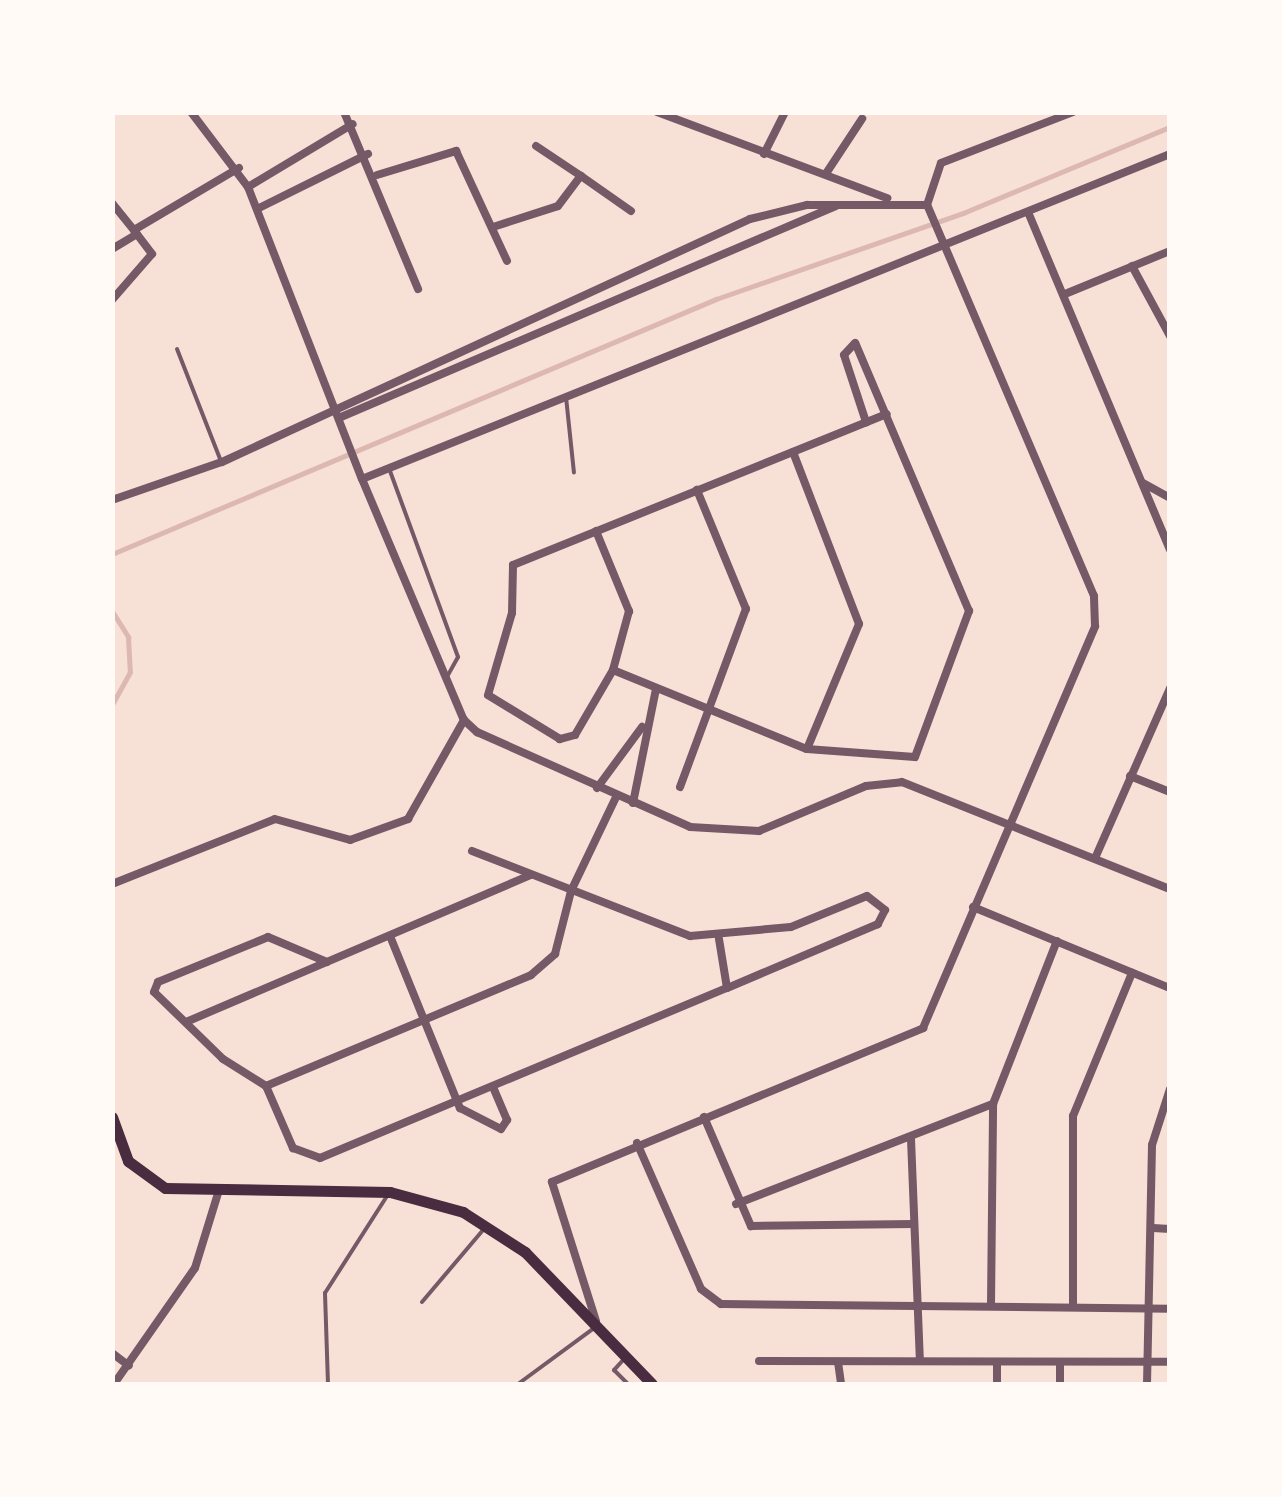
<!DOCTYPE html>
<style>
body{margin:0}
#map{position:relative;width:1282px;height:1497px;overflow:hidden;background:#f7e1d7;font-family:"Alegreya Sans",sans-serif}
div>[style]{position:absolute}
.stream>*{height:5px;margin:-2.5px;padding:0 2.5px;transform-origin:2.5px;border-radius:2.5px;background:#dcb8b0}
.service>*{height:4px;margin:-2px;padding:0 2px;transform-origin:2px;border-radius:2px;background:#755966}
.minor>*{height:8px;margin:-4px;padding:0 4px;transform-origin:4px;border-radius:4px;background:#755966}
.secondary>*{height:11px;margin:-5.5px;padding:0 5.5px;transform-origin:5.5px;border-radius:5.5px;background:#4a2c40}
span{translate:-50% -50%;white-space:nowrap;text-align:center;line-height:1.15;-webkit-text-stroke:10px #fffaf5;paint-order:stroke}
.frame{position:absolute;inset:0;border:115px solid #fffaf5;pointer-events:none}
</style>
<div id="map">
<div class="stream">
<i style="left:112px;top:554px;width:656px;rotate:-22.89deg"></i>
<i style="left:716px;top:299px;width:262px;rotate:-19.2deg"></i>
<i style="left:963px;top:213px;width:224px;rotate:-22.6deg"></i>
<i style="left:112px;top:611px;width:31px;rotate:58deg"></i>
<i style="left:128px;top:637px;width:35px;rotate:87deg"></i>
<i style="left:130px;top:672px;width:38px;rotate:119deg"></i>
</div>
<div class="service">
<i style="left:177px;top:349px;width:120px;rotate:68.6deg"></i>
<i style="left:566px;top:397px;width:76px;rotate:84deg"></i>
<i style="left:390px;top:471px;width:198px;rotate:69.9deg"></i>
<i style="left:458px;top:657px;width:23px;rotate:119deg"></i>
<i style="left:422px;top:1302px;width:96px;rotate:-49.7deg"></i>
<i style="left:624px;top:1359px;width:15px;rotate:132deg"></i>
<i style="left:614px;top:1370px;width:20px;rotate:45deg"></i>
<i style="left:328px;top:1384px;width:91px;rotate:-91.9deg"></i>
<i style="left:325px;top:1293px;width:119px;rotate:-57.4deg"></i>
<i style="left:518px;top:1384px;width:93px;rotate:-36.3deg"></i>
</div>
<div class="minor">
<i style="left:191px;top:112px;width:94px;rotate:52.8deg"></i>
<i style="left:248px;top:187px;width:313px;rotate:68.7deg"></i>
<i style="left:362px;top:479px;width:262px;rotate:67.1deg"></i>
<i style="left:464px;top:720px;width:18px;rotate:43deg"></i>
<i style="left:477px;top:732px;width:233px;rotate:24deg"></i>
<i style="left:690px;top:827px;width:69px;rotate:3.3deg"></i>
<i style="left:759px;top:831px;width:116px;rotate:-22.8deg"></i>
<i style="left:866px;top:786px;width:36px;rotate:-6deg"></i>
<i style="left:902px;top:782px;width:289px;rotate:21.8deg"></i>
<i style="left:344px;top:112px;width:192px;rotate:67.3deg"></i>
<i style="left:657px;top:112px;width:246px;rotate:20.5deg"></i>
<i style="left:764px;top:154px;width:47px;rotate:-63.4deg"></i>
<i style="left:827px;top:172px;width:64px;rotate:-56.6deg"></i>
<i style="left:377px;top:175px;width:83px;rotate:-16.9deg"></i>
<i style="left:456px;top:151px;width:121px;rotate:65.1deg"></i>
<i style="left:581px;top:176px;width:61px;rotate:35deg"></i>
<i style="left:248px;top:187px;width:122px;rotate:-31deg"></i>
<i style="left:112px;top:203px;width:35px;rotate:51deg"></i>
<i style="left:257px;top:209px;width:124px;rotate:-26.4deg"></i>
<i style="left:1028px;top:212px;width:366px;rotate:67.2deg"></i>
<i style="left:493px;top:227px;width:68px;rotate:-17.9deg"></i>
<i style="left:558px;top:206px;width:38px;rotate:-53deg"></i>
<i style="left:581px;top:176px;width:54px;rotate:-146.3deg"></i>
<i style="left:112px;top:249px;width:29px;rotate:-31deg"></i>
<i style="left:1132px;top:266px;width:80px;rotate:61.5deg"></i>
<i style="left:1065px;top:294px;width:113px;rotate:-22.3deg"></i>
<i style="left:112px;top:300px;width:61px;rotate:-49deg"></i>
<i style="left:152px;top:254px;width:30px;rotate:-127deg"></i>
<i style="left:134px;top:230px;width:122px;rotate:-30.6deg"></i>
<i style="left:341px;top:417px;width:538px;rotate:-23.09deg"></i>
<i style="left:793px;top:452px;width:184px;rotate:69deg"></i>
<i style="left:859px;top:624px;width:135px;rotate:112.6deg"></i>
<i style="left:362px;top:479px;width:871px;rotate:-21.91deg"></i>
<i style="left:1143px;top:483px;width:31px;rotate:29deg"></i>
<i style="left:112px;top:500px;width:116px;rotate:-19.1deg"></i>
<i style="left:222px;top:462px;width:581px;rotate:-24.71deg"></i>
<i style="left:750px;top:219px;width:59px;rotate:-13.8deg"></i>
<i style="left:807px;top:205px;width:120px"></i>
<i style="left:596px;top:531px;width:87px;rotate:67.6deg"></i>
<i style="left:629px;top:611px;width:61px;rotate:105.2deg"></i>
<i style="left:613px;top:670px;width:75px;rotate:120.3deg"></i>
<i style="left:575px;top:735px;width:16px;rotate:165deg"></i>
<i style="left:560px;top:739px;width:84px;rotate:-148.6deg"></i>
<i style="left:488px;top:695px;width:85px;rotate:-73.7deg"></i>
<i style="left:512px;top:613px;width:48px;rotate:-88.8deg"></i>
<i style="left:513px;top:565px;width:403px;rotate:-22deg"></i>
<i style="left:613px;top:670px;width:209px;rotate:22.2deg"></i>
<i style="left:807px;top:749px;width:108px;rotate:4.2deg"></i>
<i style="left:915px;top:757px;width:156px;rotate:-69.7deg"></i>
<i style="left:969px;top:611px;width:291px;rotate:-113deg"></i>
<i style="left:855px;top:343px;width:16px;rotate:133deg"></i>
<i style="left:844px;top:355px;width:71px;rotate:71.8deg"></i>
<i style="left:1130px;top:776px;width:43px;rotate:21.8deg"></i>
<i style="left:680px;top:787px;width:190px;rotate:-69.7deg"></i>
<i style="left:746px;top:609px;width:129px;rotate:-112.4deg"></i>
<i style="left:597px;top:788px;width:76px;rotate:-53.6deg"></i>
<i style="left:633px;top:803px;width:116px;rotate:-78.6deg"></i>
<i style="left:472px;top:851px;width:234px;rotate:21.3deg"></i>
<i style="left:690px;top:936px;width:101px;rotate:-5.1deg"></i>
<i style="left:791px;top:927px;width:82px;rotate:-22.2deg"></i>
<i style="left:867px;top:896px;width:23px;rotate:38deg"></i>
<i style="left:885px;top:910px;width:16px;rotate:117deg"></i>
<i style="left:878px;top:924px;width:164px;rotate:157deg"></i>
<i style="left:727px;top:988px;width:50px;rotate:-99.3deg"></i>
<i style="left:1096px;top:856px;width:184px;rotate:-66.2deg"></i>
<i style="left:112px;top:884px;width:175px;rotate:-21.7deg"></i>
<i style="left:275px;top:819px;width:78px;rotate:15.6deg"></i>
<i style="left:350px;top:840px;width:62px;rotate:-19.9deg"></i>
<i style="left:408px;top:819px;width:114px;rotate:-60.5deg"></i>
<i style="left:973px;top:907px;width:213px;rotate:22.4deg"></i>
<i style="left:390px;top:936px;width:186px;rotate:67.9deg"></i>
<i style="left:460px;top:1108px;width:46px;rotate:27.1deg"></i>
<i style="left:501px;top:1129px;width:11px;rotate:-56deg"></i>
<i style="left:507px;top:1120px;width:36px;rotate:-113deg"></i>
<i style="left:186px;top:1022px;width:375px;rotate:-23.1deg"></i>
<i style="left:266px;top:1086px;width:68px;rotate:66.5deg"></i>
<i style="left:293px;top:1148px;width:29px;rotate:20deg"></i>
<i style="left:320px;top:1158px;width:441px;rotate:-22.7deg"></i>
<i style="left:266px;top:1086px;width:287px;rotate:-22.7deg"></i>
<i style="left:531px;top:975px;width:32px;rotate:-41deg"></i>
<i style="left:555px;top:954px;width:65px;rotate:-75.7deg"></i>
<i style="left:571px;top:891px;width:104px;rotate:-64.4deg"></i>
<i style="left:266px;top:1086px;width:51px;rotate:-147.9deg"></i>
<i style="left:223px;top:1059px;width:96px;rotate:-135.8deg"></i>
<i style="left:154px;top:992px;width:11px;rotate:-68deg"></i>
<i style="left:158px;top:982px;width:119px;rotate:-22.2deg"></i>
<i style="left:268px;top:937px;width:64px;rotate:23deg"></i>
<i style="left:704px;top:1117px;width:119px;rotate:66.7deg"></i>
<i style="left:751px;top:1226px;width:163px;rotate:-0.7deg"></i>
<i style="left:911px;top:1139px;width:221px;rotate:87.7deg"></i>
<i style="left:637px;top:1143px;width:159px;rotate:66.3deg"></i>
<i style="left:701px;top:1289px;width:25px;rotate:37deg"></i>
<i style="left:721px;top:1304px;width:449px;rotate:0.6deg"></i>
<i style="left:736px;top:1204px;width:276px;rotate:-21.3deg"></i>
<i style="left:1153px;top:1228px;width:17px;rotate:3deg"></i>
<i style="left:991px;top:1304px;width:200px;rotate:-89.4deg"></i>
<i style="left:993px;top:1104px;width:175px;rotate:-68.6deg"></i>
<i style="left:1073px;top:1307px;width:191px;rotate:-90deg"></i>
<i style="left:1073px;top:1116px;width:155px;rotate:-67.6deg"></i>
<i style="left:596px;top:1321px;width:146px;rotate:-107.6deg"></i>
<i style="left:552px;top:1182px;width:402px;rotate:-22.5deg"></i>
<i style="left:923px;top:1028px;width:437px;rotate:-66.8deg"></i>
<i style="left:1095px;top:626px;width:30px;rotate:-92deg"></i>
<i style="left:1094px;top:596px;width:425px;rotate:-113.1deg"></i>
<i style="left:927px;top:205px;width:44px;rotate:-71.6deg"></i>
<i style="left:941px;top:163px;width:142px;rotate:-21.1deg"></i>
<i style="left:112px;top:1353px;width:21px;rotate:37deg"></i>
<i style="left:759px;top:1361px;width:411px;rotate:0.1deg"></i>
<i style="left:838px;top:1362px;width:22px;rotate:82deg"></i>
<i style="left:1060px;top:1363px;width:21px;rotate:90deg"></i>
<i style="left:114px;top:1384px;width:141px;rotate:-55.1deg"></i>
<i style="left:195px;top:1268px;width:82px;rotate:-72.9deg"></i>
<i style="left:997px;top:1384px;width:19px;rotate:-90deg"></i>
<i style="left:1147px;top:1384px;width:239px;rotate:-88.8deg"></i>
<i style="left:1152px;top:1145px;width:59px;rotate:-72.2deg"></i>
</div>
<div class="secondary">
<i style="left:112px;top:1117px;width:47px;rotate:70deg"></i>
<i style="left:128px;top:1161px;width:46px;rotate:36.1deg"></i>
<i style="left:165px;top:1188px;width:225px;rotate:1deg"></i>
<i style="left:390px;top:1192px;width:76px;rotate:15.3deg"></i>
<i style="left:463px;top:1212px;width:74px;rotate:32.8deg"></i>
<i style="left:525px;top:1252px;width:183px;rotate:46.1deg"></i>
</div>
<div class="frame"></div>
</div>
